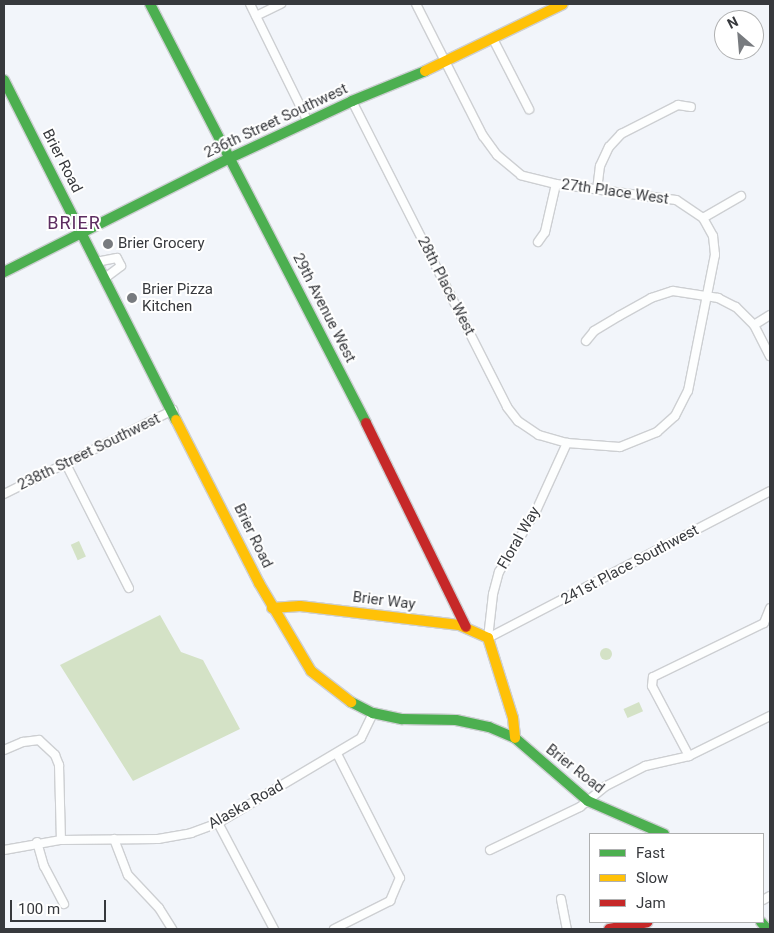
<!DOCTYPE html>
<style>
body{margin:0}
#map{position:relative;width:774px;height:933px;overflow:hidden;background:#f2f5fa;font-family:Roboto,sans-serif}
div>[style]{position:absolute}
.green>*{inset:0;background:#d4e2c6;transform-origin:0 0}
.round{border-radius:50%}
.roads{filter:drop-shadow(1px 0 #cdcfd2) drop-shadow(-1px 0 #cdcfd2) drop-shadow(0 1px #cdcfd2) drop-shadow(0 -1px #cdcfd2)}
.street>*{height:8px;margin:-4px;padding:0 4px;transform-origin:4px;border-radius:4px;background:#fdfefe}
.fast>*{height:10px;margin:-5px;padding:0 5px;transform-origin:5px;border-radius:5px;background:#4caf50}
.slow>*{height:10px;margin:-5px;padding:0 5px;transform-origin:5px;border-radius:5px;background:#ffc107}
.jam>*{height:10px;margin:-5px;padding:0 5px;transform-origin:5px;border-radius:5px;background:#c62828}
.dots>*{width:14px;height:14px;translate:-50% -50%;box-sizing:border-box;border:2px solid #fff;border-radius:50%}
span{translate:-50% -50%;white-space:nowrap;text-align:center;line-height:1.15;-webkit-text-stroke:4px #fff;paint-order:stroke}
.street-label{font-size:15px;color:#37393d}
.poi-label{font-size:15px;color:#37393d}
.left{translate:0 -50%;text-align:left}
.quarter-label{font-size:18px;color:#5d2e61;letter-spacing:1px}
.frame{position:absolute;inset:0;border:5px solid #37393d;pointer-events:none}
.legend{position:absolute;left:589px;top:833px;width:175px;height:90px;box-sizing:border-box;background:#fff;border:1px solid #afb0b1;margin:0;padding:6px 9px;list-style:none;font-size:15px;color:#37393d}
.legend li{display:flex;align-items:center;gap:10px;height:25px}
.legend b{width:25px;border:1px solid #afb0b1}
.north{position:absolute;left:714px;top:10px;width:50px;height:50px;box-sizing:border-box;background:#fff;border:1px solid #afb0b1;border-radius:50%;rotate:333deg;font-size:14px;font-weight:700;line-height:20px;text-align:center;color:#37393d}
.north::after{content:'';display:block;margin:auto;width:18px;height:22px;background:#787b7f;clip-path:polygon(50% 0,100% 100%,50% 72%,0 100%)}
.scale{position:absolute;left:10px;top:900px;width:96px;height:22px;box-sizing:border-box;border:2px solid #37393d;border-top:0;padding-left:6px;font-size:15px;line-height:18px;white-space:nowrap;color:#37393d;-webkit-text-stroke:4px #fff;paint-order:stroke}
</style>
<div id="map">
<div class="green">
<i style="left:79px;top:541px;width:17px;height:9px;rotate:66deg"></i>
<i style="clip-path:polygon(160px 615px,181px 652px,203px 660px,240px 729px,133px 781px,60px 665px)"></i>
<i class="round" style="left:600px;top:648px;width:12px;height:12px"></i>
<i style="left:639px;top:702px;width:10px;height:17px;rotate:66deg"></i>
</div>
<div class="roads">
<div class="street">
<i style="left:250px;top:4px;width:131px;rotate:63.8deg"></i>
<i style="left:256px;top:16px;width:28px;rotate:-26deg"></i>
<i style="left:493px;top:39px;width:79px;rotate:62.8deg"></i>
<i style="left:352px;top:101px;width:343px;rotate:63.1deg"></i>
<i style="left:507px;top:407px;width:18px;rotate:52deg"></i>
<i style="left:518px;top:421px;width:25px;rotate:34deg"></i>
<i style="left:539px;top:435px;width:29px;rotate:16deg"></i>
<i style="left:567px;top:443px;width:53px;rotate:4.3deg"></i>
<i style="left:620px;top:447px;width:40px;rotate:-22deg"></i>
<i style="left:657px;top:432px;width:24px;rotate:-42deg"></i>
<i style="left:675px;top:416px;width:28px;rotate:-63deg"></i>
<i style="left:688px;top:391px;width:139px;rotate:-78.8deg"></i>
<i style="left:715px;top:255px;width:19px;rotate:-96deg"></i>
<i style="left:713px;top:236px;width:21px;rotate:-119deg"></i>
<i style="left:703px;top:218px;width:32px;rotate:-146deg"></i>
<i style="left:676px;top:200px;width:121px;rotate:-172.4deg"></i>
<i style="left:556px;top:184px;width:36px;rotate:-166deg"></i>
<i style="left:521px;top:175px;width:31px;rotate:-140deg"></i>
<i style="left:497px;top:155px;width:24px;rotate:-126deg"></i>
<i style="left:483px;top:136px;width:148px;rotate:-116.9deg"></i>
<i style="left:597px;top:190px;width:24px;rotate:-83deg"></i>
<i style="left:600px;top:166px;width:21px;rotate:-65deg"></i>
<i style="left:609px;top:147px;width:18px;rotate:-47deg"></i>
<i style="left:621px;top:134px;width:64px;rotate:-27deg"></i>
<i style="left:678px;top:105px;width:13px;rotate:9deg"></i>
<i style="left:703px;top:218px;width:44px;rotate:-30.1deg"></i>
<i style="left:538px;top:242px;width:12px;rotate:-55deg"></i>
<i style="left:545px;top:232px;width:49px;rotate:-77.1deg"></i>
<i style="left:96px;top:262px;width:21px;rotate:-11deg"></i>
<i style="left:117px;top:258px;width:9px;rotate:63deg"></i>
<i style="left:121px;top:266px;width:20px;rotate:143deg"></i>
<i style="left:754px;top:325px;width:19px;rotate:-32deg"></i>
<i style="left:586px;top:341px;width:13px;rotate:-51deg"></i>
<i style="left:594px;top:331px;width:29px;rotate:-31deg"></i>
<i style="left:619px;top:316px;width:37px;rotate:-29deg"></i>
<i style="left:651px;top:298px;width:23px;rotate:-18deg"></i>
<i style="left:673px;top:291px;width:46px;rotate:8.8deg"></i>
<i style="left:718px;top:298px;width:20px;rotate:27deg"></i>
<i style="left:736px;top:307px;width:25px;rotate:45deg"></i>
<i style="left:754px;top:325px;width:35px;rotate:63deg"></i>
<i style="left:66px;top:464px;width:139px;rotate:63.1deg"></i>
<i style="left:4px;top:494px;width:189px;rotate:-26.4deg"></i>
<i style="left:764px;top:623px;width:16px;rotate:-68deg"></i>
<i style="left:488px;top:638px;width:318px;rotate:-27.5deg"></i>
<i style="left:488px;top:638px;width:44px;rotate:-83.5deg"></i>
<i style="left:493px;top:594px;width:23px;rotate:-75deg"></i>
<i style="left:499px;top:572px;width:71px;rotate:-58.8deg"></i>
<i style="left:536px;top:511px;width:75px;rotate:-65.5deg"></i>
<i style="left:4px;top:750px;width:21px;rotate:-23deg"></i>
<i style="left:23px;top:742px;width:16px;rotate:-7deg"></i>
<i style="left:39px;top:740px;width:22px;rotate:43deg"></i>
<i style="left:55px;top:755px;width:11px;rotate:68deg"></i>
<i style="left:59px;top:765px;width:75px;rotate:88.5deg"></i>
<i style="left:689px;top:756px;width:79px;rotate:-117.9deg"></i>
<i style="left:652px;top:686px;width:9px;rotate:-84deg"></i>
<i style="left:653px;top:677px;width:123px;rotate:-25.9deg"></i>
<i style="left:218px;top:823px;width:120px;rotate:62.2deg"></i>
<i style="left:114px;top:839px;width:39px;rotate:69deg"></i>
<i style="left:128px;top:875px;width:45px;rotate:46.8deg"></i>
<i style="left:159px;top:908px;width:25px;rotate:58deg"></i>
<i style="left:37px;top:842px;width:25px;rotate:74deg"></i>
<i style="left:44px;top:866px;width:43px;rotate:62.2deg"></i>
<i style="left:4px;top:850px;width:58px;rotate:-10deg"></i>
<i style="left:61px;top:840px;width:97px;rotate:-0.6deg"></i>
<i style="left:158px;top:839px;width:34px;rotate:-10deg"></i>
<i style="left:191px;top:833px;width:29px;rotate:-20deg"></i>
<i style="left:218px;top:823px;width:166px;rotate:-30.7deg"></i>
<i style="left:361px;top:738px;width:28px;rotate:-64deg"></i>
<i style="left:490px;top:850px;width:100px;rotate:-25.5deg"></i>
<i style="left:580px;top:807px;width:33px;rotate:-39deg"></i>
<i style="left:606px;top:786px;width:44px;rotate:-27.1deg"></i>
<i style="left:645px;top:766px;width:45px;rotate:-12.8deg"></i>
<i style="left:689px;top:756px;width:90px;rotate:-26.3deg"></i>
<i style="left:561px;top:899px;width:31px;rotate:79deg"></i>
<i style="left:763px;top:900px;width:8px;rotate:-30deg"></i>
<i style="left:334px;top:929px;width:63px;rotate:-26.6deg"></i>
<i style="left:390px;top:901px;width:25px;rotate:-67deg"></i>
<i style="left:400px;top:878px;width:139px;rotate:-116.9deg"></i>
</div>
<div class="fast">
<i style="left:150px;top:4px;width:471px;rotate:62.7deg"></i>
<i style="left:4px;top:80px;width:381px;rotate:63.2deg"></i>
<i style="left:4px;top:272px;width:253px;rotate:-26.8deg"></i>
<i style="left:230px;top:158px;width:135px;rotate:-25deg"></i>
<i style="left:352px;top:101px;width:79px;rotate:-22.3deg"></i>
<i style="left:351px;top:702px;width:25px;rotate:27deg"></i>
<i style="left:373px;top:713px;width:30px;rotate:12deg"></i>
<i style="left:402px;top:719px;width:54px;rotate:1.1deg"></i>
<i style="left:456px;top:720px;width:34px;rotate:12deg"></i>
<i style="left:489px;top:727px;width:28px;rotate:23deg"></i>
<i style="left:515px;top:738px;width:96px;rotate:40.8deg"></i>
<i style="left:588px;top:801px;width:83px;rotate:23.5deg"></i>
<i style="left:761px;top:922px;width:9px;rotate:49deg"></i>
</div>
<div class="slow">
<i style="left:425px;top:71px;width:153px;rotate:-25.9deg"></i>
<i style="left:176px;top:420px;width:183px;rotate:63deg"></i>
<i style="left:259px;top:583px;width:102px;rotate:59.4deg"></i>
<i style="left:311px;top:671px;width:51px;rotate:37.8deg"></i>
<i style="left:272px;top:608px;width:28px;rotate:-4deg"></i>
<i style="left:300px;top:606px;width:160px;rotate:6.8deg"></i>
<i style="left:459px;top:625px;width:32px;rotate:24deg"></i>
<i style="left:488px;top:638px;width:84px;rotate:72.6deg"></i>
<i style="left:513px;top:718px;width:20px;rotate:84deg"></i>
</div>
<div class="jam">
<i style="left:366px;top:423px;width:227px;rotate:63.9deg"></i>
<i style="left:609px;top:929px;width:39px;rotate:-10deg"></i>
</div>
</div>
<div class="dots">
<i style="left:108px;top:244px;background:#787b7f"></i>
<i style="left:132px;top:298px;background:#787b7f"></i>
</div>
<div class="street-label">
<span style="left:276px;top:121px;rotate:-25deg">236th Street Southwest</span>
<span style="left:62px;top:161px;rotate:63deg">Brier Road</span>
<span style="left:615px;top:192px;rotate:8deg">27th Place West</span>
<span style="left:446px;top:286px;rotate:63deg">28th Place West</span>
<span style="left:324px;top:308px;rotate:63deg">29th Avenue West</span>
<span style="left:89px;top:452px;rotate:-26deg">238th Street Southwest</span>
<span style="left:253px;top:536px;rotate:64deg">Brier Road</span>
<span style="left:519px;top:538px;rotate:-60deg">Floral Way</span>
<span style="left:630px;top:565px;rotate:-28deg">241st Place Southwest</span>
<span style="left:384px;top:601px;rotate:7deg">Brier Way</span>
<span style="left:575px;top:769px;rotate:38deg">Brier Road</span>
<span style="left:246px;top:805px;rotate:-29deg">Alaska Road</span>
</div>
<div class="poi-label">
<span class="left" style="left:118px;top:244px">Brier Grocery</span>
<span class="left" style="left:142px;top:298px">Brier Pizza<br>Kitchen</span>
</div>
<div class="quarter-label">
<span style="left:74px;top:223px">BRIER</span>
</div>
<div class="frame"></div>
<ul class="legend">
<li><b style="height:6px;background:#4caf50"></b>Fast</li>
<li><b style="height:6px;background:#ffc107"></b>Slow</li>
<li><b style="height:6px;background:#c62828"></b>Jam</li>
</ul>
<div class="north">N</div>
<div class="scale">100 m</div>
</div>
